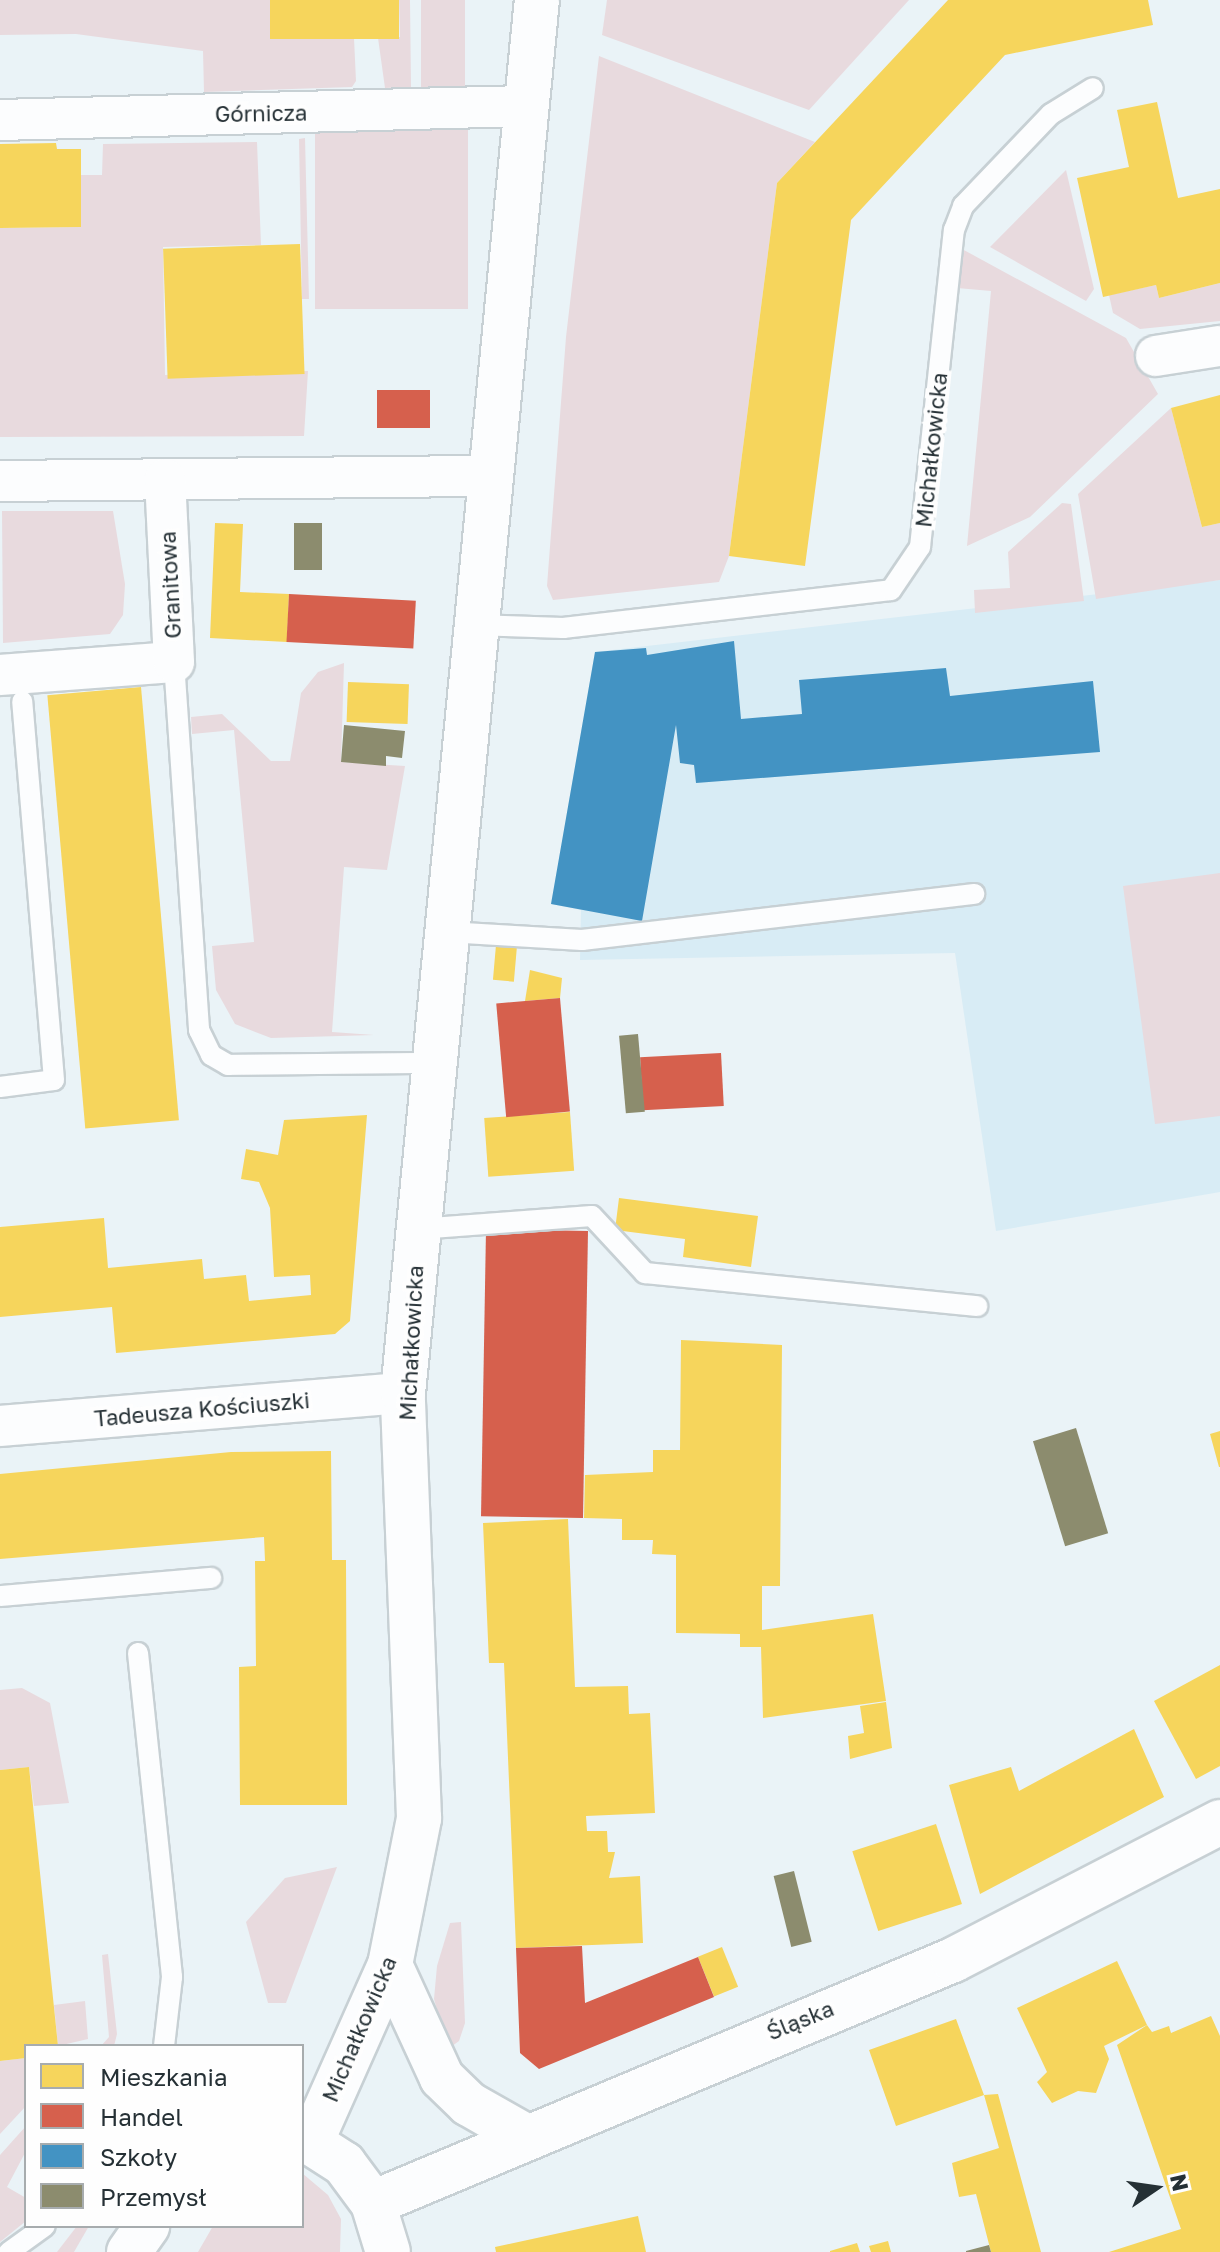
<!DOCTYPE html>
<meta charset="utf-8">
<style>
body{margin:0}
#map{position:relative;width:1220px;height:2252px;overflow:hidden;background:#eaf3f7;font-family:"Golos Text",sans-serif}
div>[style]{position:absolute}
.built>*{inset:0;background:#d8ecf5}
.green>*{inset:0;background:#e8dade;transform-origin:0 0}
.homes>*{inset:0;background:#f6d55c;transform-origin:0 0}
.shops>*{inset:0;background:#d6604d;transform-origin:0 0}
.schools>*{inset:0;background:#4393c3}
.industry>*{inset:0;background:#8c8c6e;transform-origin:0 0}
.roads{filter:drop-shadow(2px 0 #c7d0d4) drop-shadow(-2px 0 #c7d0d4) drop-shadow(0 2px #c7d0d4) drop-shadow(0 -2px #c7d0d4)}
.lane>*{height:20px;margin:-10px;padding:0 10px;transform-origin:10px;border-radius:10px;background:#fcfdfe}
.street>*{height:40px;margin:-20px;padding:0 20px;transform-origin:20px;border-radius:20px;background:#fcfdfe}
.secondary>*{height:44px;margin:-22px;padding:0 22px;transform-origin:22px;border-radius:22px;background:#fcfdfe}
span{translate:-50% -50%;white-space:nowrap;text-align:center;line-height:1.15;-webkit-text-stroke:8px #fefefe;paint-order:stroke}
.street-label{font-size:22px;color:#253035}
.legend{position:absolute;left:24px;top:2044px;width:280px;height:184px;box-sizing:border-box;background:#fefefe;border:2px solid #a7acae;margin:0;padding:10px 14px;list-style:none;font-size:24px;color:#253035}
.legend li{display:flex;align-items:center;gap:16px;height:40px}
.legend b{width:40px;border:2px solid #a7acae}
.north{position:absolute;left:1116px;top:2148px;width:80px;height:80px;-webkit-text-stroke:6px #fefefe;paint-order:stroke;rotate:77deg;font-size:22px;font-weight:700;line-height:32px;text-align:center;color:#253035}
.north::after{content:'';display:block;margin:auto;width:28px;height:36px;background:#253035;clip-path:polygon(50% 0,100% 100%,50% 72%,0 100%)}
</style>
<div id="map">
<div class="built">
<i style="clip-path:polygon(1220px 580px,1220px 1192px,996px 1231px,955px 953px,580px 960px,581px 910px,551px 904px,595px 652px)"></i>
</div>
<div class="green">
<i style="clip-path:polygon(0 0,270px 0,271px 39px,354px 38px,356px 81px,352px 87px,204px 92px,203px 51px,76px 34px,0 35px)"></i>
<i style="clip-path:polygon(399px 0,410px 0,411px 87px,385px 88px,378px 38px,400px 37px)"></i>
<i style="left:421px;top:0;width:44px;height:96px"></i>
<i style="clip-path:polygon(607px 0,909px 0,809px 110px,602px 35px)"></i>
<i style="clip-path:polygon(599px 56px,815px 142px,777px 183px,729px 556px,719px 582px,553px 600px,547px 586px,566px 337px)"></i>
<i style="left:315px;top:125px;width:153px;height:184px"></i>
<i style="clip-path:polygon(305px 138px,309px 299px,302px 299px,299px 139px)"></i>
<i style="clip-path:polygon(257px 142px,261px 245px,163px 247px,165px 375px,308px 371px,304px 436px,0 437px,0 228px,81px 227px,81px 175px,102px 175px,103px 144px)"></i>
<i style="clip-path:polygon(1066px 170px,1094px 289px,1086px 301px,990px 247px)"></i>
<i style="clip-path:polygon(962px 249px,1126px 338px,1158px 394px,1030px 517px,967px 546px,991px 291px,957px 288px)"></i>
<i style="clip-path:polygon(1220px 283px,1220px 321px,1140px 329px,1113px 313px,1109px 295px,1156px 285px,1159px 298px)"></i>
<i style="clip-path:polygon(1171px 408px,1202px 527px,1220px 523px,1220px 580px,1096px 599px,1078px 494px)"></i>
<i style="clip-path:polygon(1062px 503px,1071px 504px,1084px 601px,975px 613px,974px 590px,1010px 588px,1008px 552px)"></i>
<i style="clip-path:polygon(2px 511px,113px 511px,125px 584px,123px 615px,110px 634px,3px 643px)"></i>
<i style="clip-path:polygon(344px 663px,341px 762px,405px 766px,387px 870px,344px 867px,332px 1032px,374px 1035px,271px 1038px,235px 1024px,216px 990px,212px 946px,254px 942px,234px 730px,192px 734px,191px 717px,222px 714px,271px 761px,290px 761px,301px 693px,318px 672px)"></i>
<i style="clip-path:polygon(1220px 873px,1220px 1116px,1155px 1124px,1123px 886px)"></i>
<i style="clip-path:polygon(22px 1688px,50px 1703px,69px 1803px,34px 1806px,29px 1767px,0 1770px,0 1690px)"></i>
<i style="clip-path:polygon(337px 1867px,286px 2003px,268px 2003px,246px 1922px,285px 1878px)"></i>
<i style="clip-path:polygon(461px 1922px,465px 2023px,459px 2041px,448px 2049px,434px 1999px,437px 1966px,450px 1923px)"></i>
<i style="clip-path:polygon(108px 1954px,117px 2034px,114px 2046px,101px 2046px,109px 2037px,102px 1955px)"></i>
<i style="clip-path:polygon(85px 2001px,88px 2039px,58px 2046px,54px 2005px)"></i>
<i style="clip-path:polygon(26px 2058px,26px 2106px,0 2134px,0 2061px)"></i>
<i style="clip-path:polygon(26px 2126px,26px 2151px,7px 2187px,26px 2198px,26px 2221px,0 2242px,0 2155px)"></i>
<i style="clip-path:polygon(302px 2173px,328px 2195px,341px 2219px,340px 2252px,198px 2252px,213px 2226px,302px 2226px)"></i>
<i style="clip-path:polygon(77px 2226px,89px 2226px,74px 2252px,57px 2252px)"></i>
</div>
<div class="homes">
<i style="left:270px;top:0;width:129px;height:39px"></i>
<i style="clip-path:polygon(948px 0,1148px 0,1153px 25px,1005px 55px,851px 220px,805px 566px,729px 556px,777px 183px)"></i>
<i style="clip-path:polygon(1157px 102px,1178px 198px,1220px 189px,1220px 283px,1159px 298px,1156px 285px,1103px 297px,1077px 178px,1129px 167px,1117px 110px)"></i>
<i style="clip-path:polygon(56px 143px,57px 149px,81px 149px,81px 227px,0 228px,0 144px)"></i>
<i style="left:300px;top:244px;width:130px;height:137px;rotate:88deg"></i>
<i style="clip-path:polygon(1220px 395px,1220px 523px,1202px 527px,1171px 408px)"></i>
<i style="clip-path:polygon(215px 523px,243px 524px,240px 592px,289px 594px,287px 642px,210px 638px)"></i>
<i style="left:348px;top:682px;width:61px;height:40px;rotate:2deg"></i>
<i style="left:141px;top:687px;width:435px;height:94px;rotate:85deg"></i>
<i style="left:496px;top:945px;width:21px;height:35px;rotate:5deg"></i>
<i style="clip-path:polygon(530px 970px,562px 978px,560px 998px,525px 1001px)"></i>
<i style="left:570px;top:1112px;width:59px;height:86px;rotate:86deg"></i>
<i style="clip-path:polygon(367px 1115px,350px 1321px,335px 1334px,116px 1353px,112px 1307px,0 1317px,0 1227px,104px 1218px,108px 1268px,202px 1259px,204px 1279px,246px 1275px,249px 1301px,311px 1295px,310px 1275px,274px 1277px,270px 1208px,259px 1182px,241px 1179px,246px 1149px,278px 1155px,284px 1120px)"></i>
<i style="clip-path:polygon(619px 1198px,758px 1216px,751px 1267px,683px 1257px,685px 1239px,615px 1230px)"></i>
<i style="clip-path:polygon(681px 1340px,782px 1345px,780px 1586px,762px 1586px,762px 1630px,873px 1614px,886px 1701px,763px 1718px,761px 1647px,740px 1647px,740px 1634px,676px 1633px,676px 1555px,652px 1554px,653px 1540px,622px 1540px,622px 1519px,584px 1518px,585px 1475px,653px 1472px,653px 1450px,680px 1450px)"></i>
<i style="clip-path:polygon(1220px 1431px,1220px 1467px,1219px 1467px,1210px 1434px)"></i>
<i style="clip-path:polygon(331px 1451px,332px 1560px,346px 1560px,347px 1805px,240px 1805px,239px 1667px,256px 1666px,255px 1561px,265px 1561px,264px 1537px,0 1559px,0 1474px,231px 1452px)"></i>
<i style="clip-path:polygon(568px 1519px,575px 1687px,628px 1686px,629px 1714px,650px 1713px,655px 1813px,586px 1816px,587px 1831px,607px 1831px,608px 1852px,615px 1852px,609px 1878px,640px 1876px,643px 1943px,516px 1948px,504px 1663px,489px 1663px,483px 1523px)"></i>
<i style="clip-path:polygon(1220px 1665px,1220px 1766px,1196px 1779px,1154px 1701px)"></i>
<i style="clip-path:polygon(886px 1702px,892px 1748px,850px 1759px,848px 1736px,864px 1733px,860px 1706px)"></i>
<i style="clip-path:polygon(1134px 1729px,1164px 1797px,980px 1894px,949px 1785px,1011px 1767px,1019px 1791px)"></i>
<i style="clip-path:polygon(29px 1767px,58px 2046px,26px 2046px,26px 2058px,0 2061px,0 1770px)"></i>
<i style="left:936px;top:1824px;width:84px;height:88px;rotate:72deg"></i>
<i style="left:722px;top:1947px;width:43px;height:26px;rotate:68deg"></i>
<i style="clip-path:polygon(1117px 1961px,1147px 2025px,1104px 2046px,1109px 2059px,1096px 2093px,1078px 2091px,1052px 2103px,1037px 2082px,1047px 2072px,1017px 2008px)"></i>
<i style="clip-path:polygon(1211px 2016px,1220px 2036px,1220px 2252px,1109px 2252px,1181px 2229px,1117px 2045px,1147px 2025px,1152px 2032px,1169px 2026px,1171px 2033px)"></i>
<i style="clip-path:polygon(956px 2019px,984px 2095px,998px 2094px,1041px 2252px,991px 2252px,976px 2194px,959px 2197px,952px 2163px,999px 2148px,984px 2095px,896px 2126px,869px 2050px)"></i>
<i style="clip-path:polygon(638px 2216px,646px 2252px,496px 2252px,495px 2247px)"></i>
<i style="clip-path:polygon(888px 2241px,891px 2252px,871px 2252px,869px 2246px)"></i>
<i style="clip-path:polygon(857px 2243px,860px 2252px,830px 2252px,830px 2251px)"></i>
</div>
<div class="shops">
<i style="left:377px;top:390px;width:53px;height:38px"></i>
<i style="left:289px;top:594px;width:127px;height:48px;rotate:3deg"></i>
<i style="left:560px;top:998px;width:114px;height:64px;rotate:85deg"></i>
<i style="left:721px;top:1053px;width:53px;height:81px;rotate:87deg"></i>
<i style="left:588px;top:1231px;width:287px;height:102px;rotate:91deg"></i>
<i style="clip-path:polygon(582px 1946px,585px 2003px,698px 1957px,714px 1997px,539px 2069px,520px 2053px,516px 1948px)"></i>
</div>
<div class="schools">
<i style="clip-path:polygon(734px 641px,741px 719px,802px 714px,799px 680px,946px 668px,950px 696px,1093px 681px,1100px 752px,696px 783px,694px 765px,680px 763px,676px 725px,642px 921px,551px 904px,595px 652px,646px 648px,647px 655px)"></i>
</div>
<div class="industry">
<i style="left:322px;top:523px;width:47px;height:28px;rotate:90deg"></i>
<i style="clip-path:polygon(344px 725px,405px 731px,402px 758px,386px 756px,386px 766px,341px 762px)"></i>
<i style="left:638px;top:1034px;width:78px;height:19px;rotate:85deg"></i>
<i style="left:1076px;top:1428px;width:110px;height:45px;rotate:73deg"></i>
<i style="left:794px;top:1871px;width:73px;height:21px;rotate:76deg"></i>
<i style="clip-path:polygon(989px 2245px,991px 2252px,966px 2252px,966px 2251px)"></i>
</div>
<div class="roads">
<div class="lane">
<i style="left:475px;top:625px;width:88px;rotate:2deg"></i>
<i style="left:563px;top:628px;width:330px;rotate:-6.6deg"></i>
<i style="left:891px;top:590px;width:52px;rotate:-56deg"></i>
<i style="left:920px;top:547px;width:319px;rotate:-83.9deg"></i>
<i style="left:954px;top:230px;width:26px;rotate:-69deg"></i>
<i style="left:963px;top:206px;width:127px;rotate:-46.3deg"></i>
<i style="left:1051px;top:114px;width:49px;rotate:-31.8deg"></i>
<i style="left:174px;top:662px;width:369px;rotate:86.1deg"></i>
<i style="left:199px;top:1030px;width:28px;rotate:64deg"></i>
<i style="left:211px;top:1055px;width:20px;rotate:30deg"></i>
<i style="left:228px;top:1065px;width:205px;rotate:-0.6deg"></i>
<i style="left:447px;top:932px;width:135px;rotate:3.4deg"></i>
<i style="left:582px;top:940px;width:395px;rotate:-6.7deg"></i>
<i style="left:0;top:1087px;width:54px;rotate:-7.4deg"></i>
<i style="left:54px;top:1080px;width:380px;rotate:-94.8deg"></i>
<i style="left:418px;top:1229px;width:174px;rotate:-4.3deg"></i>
<i style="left:592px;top:1216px;width:78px;rotate:47.1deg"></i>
<i style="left:645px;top:1273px;width:334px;rotate:5.7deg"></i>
<i style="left:0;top:1596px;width:212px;rotate:-4.9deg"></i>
<i style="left:138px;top:1653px;width:326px;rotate:84deg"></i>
<i style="left:172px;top:1977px;width:69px;rotate:96.6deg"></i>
<i style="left:9px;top:2252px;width:44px;rotate:-35.8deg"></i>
</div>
<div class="street">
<i style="left:0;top:120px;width:523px;rotate:-1.53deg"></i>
<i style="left:1156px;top:356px;width:65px;rotate:-8.9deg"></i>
<i style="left:0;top:481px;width:486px;rotate:-0.6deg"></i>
<i style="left:0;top:675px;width:174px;rotate:-4.3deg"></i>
<i style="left:174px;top:662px;width:183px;rotate:-92.8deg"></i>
<i style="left:0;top:1426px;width:404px;rotate:-4.7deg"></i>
</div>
<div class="secondary">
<i style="left:390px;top:1965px;width:124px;rotate:65.3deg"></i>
<i style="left:442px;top:2078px;width:37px;rotate:44deg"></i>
<i style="left:469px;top:2104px;width:64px;rotate:29.7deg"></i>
<i style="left:302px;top:2137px;width:50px;rotate:32.7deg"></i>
<i style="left:344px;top:2164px;width:49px;rotate:53.4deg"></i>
<i style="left:373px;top:2203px;width:51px;rotate:73deg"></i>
<i style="left:312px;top:2140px;width:192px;rotate:-66deg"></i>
<i style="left:390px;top:1965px;width:150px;rotate:-78.8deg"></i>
<i style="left:419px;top:1818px;width:425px;rotate:-92.2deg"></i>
<i style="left:403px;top:1393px;width:1399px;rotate:-84.51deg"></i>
<i style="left:373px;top:2203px;width:629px;rotate:-22.73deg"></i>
<i style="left:953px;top:1960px;width:301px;rotate:-27.3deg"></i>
<i style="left:129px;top:2252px;width:32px;rotate:-55deg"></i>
</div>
</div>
<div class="street-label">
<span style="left:261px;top:113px;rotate:-1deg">Górnicza</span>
<span style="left:931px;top:450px;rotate:-84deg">Michałkowicka</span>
<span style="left:170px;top:585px;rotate:-93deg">Granitowa</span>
<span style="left:411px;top:1343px;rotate:-87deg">Michałkowicka</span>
<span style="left:202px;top:1409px;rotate:-5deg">Tadeusza Kościuszki</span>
<span style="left:800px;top:2020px;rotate:-22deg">Śląska</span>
<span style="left:359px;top:2029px;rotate:-67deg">Michałkowicka</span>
</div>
<ul class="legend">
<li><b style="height:22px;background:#f6d55c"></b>Mieszkania</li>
<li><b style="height:22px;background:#d6604d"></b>Handel</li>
<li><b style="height:22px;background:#4393c3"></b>Szkoły</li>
<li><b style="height:22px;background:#8c8c6e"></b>Przemysł</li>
</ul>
<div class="north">N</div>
</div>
